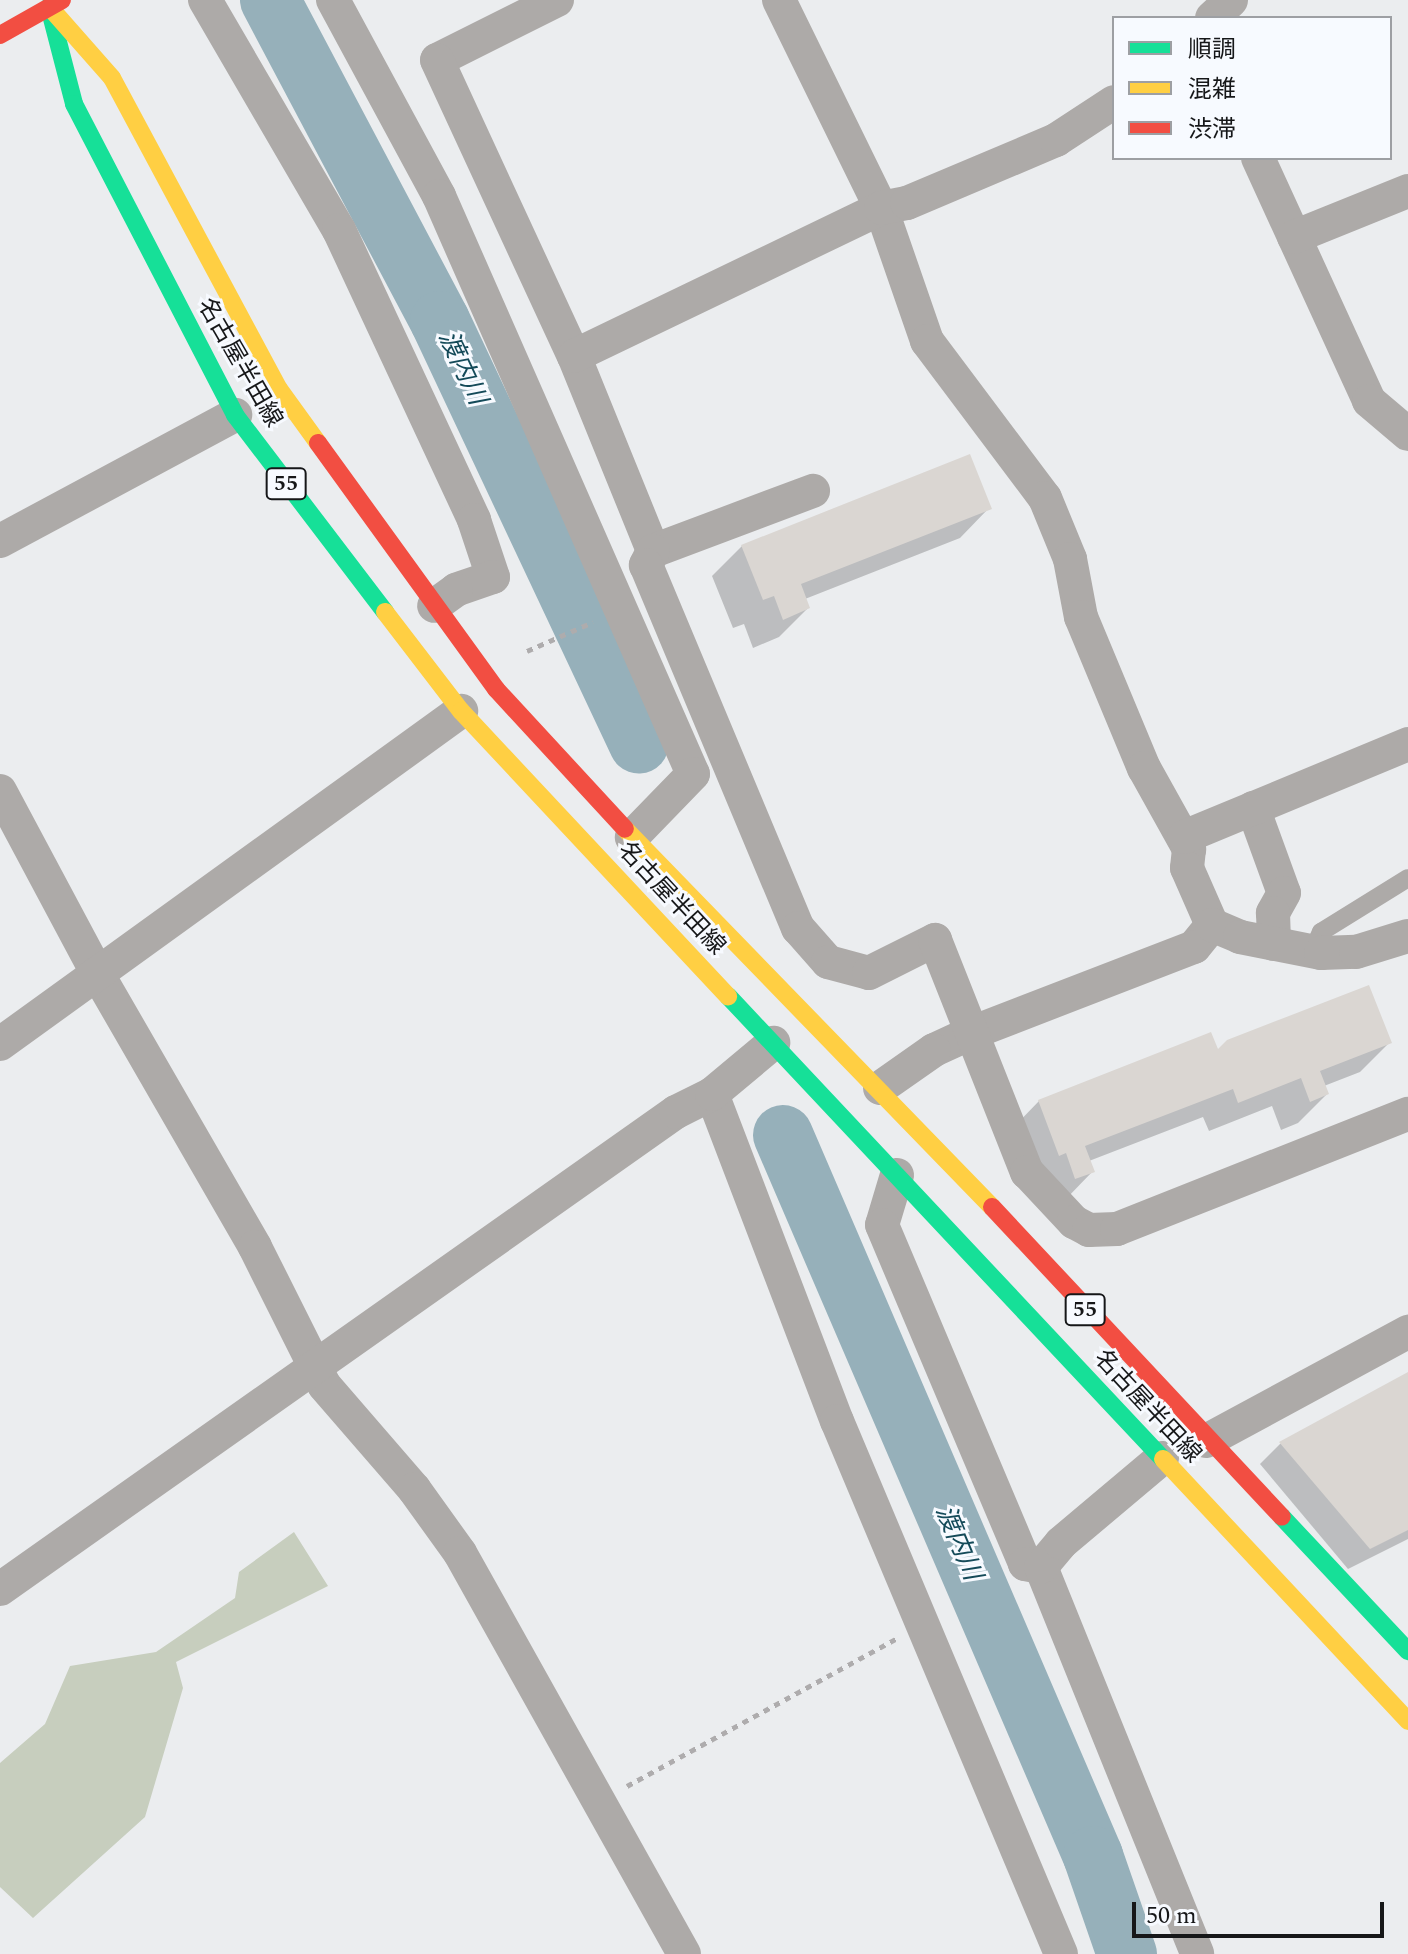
<!DOCTYPE html>
<meta charset="utf-8">
<style>
body{margin:0}
#map{position:relative;width:1408px;height:1954px;overflow:hidden;background:#ebedef;font-family:Spectral,"Noto Sans JP",serif}
div>[style]{position:absolute}
.forest>*{inset:0;background:#c7cebe}
.shadow>*{inset:0;background:#0003}
.river>*{height:60px;margin:-30px;padding:0 30px;transform-origin:30px;border-radius:30px;background:#96b0ba}
.building>*{inset:0;background:#dad6d2}
.path>*{height:5px;margin-top:-2.5px;transform-origin:0;background:repeating-linear-gradient(90deg,#aeacad 0 6px,transparent 0 12px)}
.lane>*{height:18px;margin:-9px;padding:0 9px;transform-origin:9px;border-radius:9px;background:#adaaa8}
.street>*{height:34px;margin:-17px;padding:0 17px;transform-origin:17px;border-radius:17px;background:#adaaa8}
.fast>*{height:18px;margin:-9px;padding:0 9px;transform-origin:9px;border-radius:9px;background:#16e098}
.slow>*{height:18px;margin:-9px;padding:0 9px;transform-origin:9px;border-radius:9px;background:#ffcf43}
.jam>*{height:18px;margin:-9px;padding:0 9px;transform-origin:9px;border-radius:9px;background:#f24e42}
span{translate:-50% -50%;white-space:nowrap;text-align:center;line-height:1.15;-webkit-text-stroke:6px #f7faff;paint-order:stroke}
.shield-label span{padding:2px 6px;background:#f7faff;border:2px solid;border-radius:6px;-webkit-text-stroke-width:0}
.shield-label{font-size:22px;color:#161719;font-weight:700}
.street-label{font-size:24px;color:#161719}
.water-label{font-size:26px;color:#144a59;font-style:italic}
.legend{position:absolute;left:1112px;top:16px;width:280px;height:144px;box-sizing:border-box;background:#f7faff;border:2px solid #9d9fa3;margin:0;padding:10px 14px;list-style:none;font-size:24px;color:#161719}
.legend li{display:flex;align-items:center;gap:16px;height:40px}
.legend b{width:40px;border:2px solid #9d9fa3}
.scale{position:absolute;left:1132px;top:1902px;width:252px;height:36px;box-sizing:border-box;border:4px solid #161719;border-top:0;padding-left:10px;font-size:24px;line-height:28px;white-space:nowrap;color:#161719;-webkit-text-stroke:6px #f7faff;paint-order:stroke}
</style>
<div id="map">
<div class="forest">
<i style="clip-path:polygon(294px 1532px,328px 1586px,176px 1662px,183px 1688px,145px 1817px,33px 1918px,0 1887px,0 1763px,45px 1724px,70px 1666px,156px 1652px,235px 1598px,239px 1572px)"></i>
</div>
<div class="shadow">
<i style="clip-path:polygon(989px 508px,960px 538px,805px 599px,808px 608px,779px 637px,753px 648px,744px 624px,733px 628px,712px 576px,742px 546px)"></i>
<i style="clip-path:polygon(1390px 1042px,1360px 1072px,1324px 1086px,1327px 1094px,1298px 1123px,1281px 1130px,1272px 1106px,1209px 1131px,1203px 1117px,1089px 1161px,1093px 1171px,1064px 1201px,1010px 1131px,1039px 1101px,1217px 1052px)"></i>
<i style="clip-path:polygon(1408px 1374px,1408px 1539px,1348px 1569px,1260px 1464px,1280px 1444px)"></i>
</div>
<div class="river">
<i style="left:270px;top:0;width:363px;rotate:62.1deg"></i>
<i style="left:440px;top:321px;width:467px;rotate:64.8deg"></i>
<i style="left:783px;top:1135px;width:785px;rotate:66.73deg"></i>
<i style="left:1093px;top:1856px;width:104px;rotate:70.9deg"></i>
</div>
<div class="building">
<i style="clip-path:polygon(970px 454px,992px 509px,801px 584px,810px 608px,783px 620px,774px 596px,763px 600px,741px 545px)"></i>
<i style="clip-path:polygon(1369px 985px,1392px 1043px,1320px 1071px,1329px 1094px,1310px 1102px,1301px 1078px,1238px 1103px,1233px 1089px,1085px 1146px,1095px 1172px,1075px 1179px,1066px 1153px,1059px 1156px,1038px 1100px,1211px 1032px,1218px 1049px,1227px 1040px)"></i>
<i style="clip-path:polygon(1408px 1372px,1408px 1530px,1370px 1549px,1279px 1442px)"></i>
</div>
<div class="path">
<i style="left:527px;top:651px;width:72px;rotate:-23.7deg"></i>
<i style="left:627px;top:1786px;width:307px;rotate:-28.7deg"></i>
</div>
<div class="lane">
<i style="left:1312px;top:952px;width:22px;rotate:-66deg"></i>
<i style="left:1321px;top:932px;width:102px;rotate:-31.8deg"></i>
</div>
<div class="street">
<i style="left:205px;top:0;width:266px;rotate:59.8deg"></i>
<i style="left:339px;top:230px;width:320px;rotate:65deg"></i>
<i style="left:474px;top:520px;width:60px;rotate:71.6deg"></i>
<i style="left:493px;top:577px;width:39px;rotate:161deg"></i>
<i style="left:456px;top:590px;width:27px;rotate:144deg"></i>
<i style="left:333px;top:0;width:223px;rotate:61.6deg"></i>
<i style="left:439px;top:196px;width:631px;rotate:66.28deg"></i>
<i style="left:693px;top:774px;width:88px;rotate:134.1deg"></i>
<i style="left:557px;top:0;width:134px;rotate:153.4deg"></i>
<i style="left:437px;top:60px;width:326px;rotate:65.2deg"></i>
<i style="left:574px;top:356px;width:210px;rotate:67.9deg"></i>
<i style="left:653px;top:551px;width:171px;rotate:-20.6deg"></i>
<i style="left:779px;top:0;width:232px;rotate:63.9deg"></i>
<i style="left:881px;top:208px;width:141px;rotate:70.9deg"></i>
<i style="left:927px;top:341px;width:196px;rotate:53.1deg"></i>
<i style="left:1045px;top:498px;width:66px;rotate:67.7deg"></i>
<i style="left:1070px;top:559px;width:59px;rotate:79.3deg"></i>
<i style="left:1081px;top:617px;width:164px;rotate:67.4deg"></i>
<i style="left:1144px;top:768px;width:93px;rotate:60.9deg"></i>
<i style="left:1189px;top:849px;width:19px;rotate:96deg"></i>
<i style="left:1187px;top:868px;width:62px;rotate:66.3deg"></i>
<i style="left:1212px;top:925px;width:28px;rotate:129deg"></i>
<i style="left:1194px;top:947px;width:239px;rotate:158.9deg"></i>
<i style="left:971px;top:1033px;width:41px;rotate:155.3deg"></i>
<i style="left:934px;top:1050px;width:66px;rotate:144.9deg"></i>
<i style="left:1212px;top:18px;width:26px;rotate:-43deg"></i>
<i style="left:1258px;top:158px;width:267px;rotate:65.4deg"></i>
<i style="left:1369px;top:401px;width:51px;rotate:40.2deg"></i>
<i style="left:1294px;top:237px;width:123px;rotate:-22deg"></i>
<i style="left:574px;top:356px;width:341px;rotate:-25.7deg"></i>
<i style="left:881px;top:208px;width:26px;rotate:-11deg"></i>
<i style="left:907px;top:203px;width:162px;rotate:-22.9deg"></i>
<i style="left:1056px;top:140px;width:69px;rotate:-33.2deg"></i>
<i style="left:0;top:541px;width:267px;rotate:-28.2deg"></i>
<i style="left:653px;top:551px;width:16px;rotate:117deg"></i>
<i style="left:646px;top:565px;width:394px;rotate:67.3deg"></i>
<i style="left:798px;top:928px;width:45px;rotate:48.6deg"></i>
<i style="left:828px;top:962px;width:42px;rotate:15deg"></i>
<i style="left:869px;top:973px;width:74px;rotate:-26.6deg"></i>
<i style="left:935px;top:940px;width:250px;rotate:68.4deg"></i>
<i style="left:1027px;top:1172px;width:69px;rotate:46.8deg"></i>
<i style="left:1074px;top:1222px;width:17px;rotate:28deg"></i>
<i style="left:1089px;top:1230px;width:28px;rotate:-2deg"></i>
<i style="left:1117px;top:1229px;width:313px;rotate:-21.6deg"></i>
<i style="left:0;top:791px;width:206px;rotate:61.9deg"></i>
<i style="left:97px;top:973px;width:316px;rotate:60deg"></i>
<i style="left:255px;top:1247px;width:154px;rotate:63.4deg"></i>
<i style="left:324px;top:1385px;width:138px;rotate:49.1deg"></i>
<i style="left:414px;top:1489px;width:79px;rotate:54.3deg"></i>
<i style="left:460px;top:1553px;width:459px;rotate:60.8deg"></i>
<i style="left:1253px;top:808px;width:90px;rotate:70deg"></i>
<i style="left:1284px;top:893px;width:23px;rotate:119deg"></i>
<i style="left:1273px;top:913px;width:31px;rotate:88deg"></i>
<i style="left:1184px;top:837px;width:243px;rotate:-22.5deg"></i>
<i style="left:1212px;top:925px;width:30px;rotate:23deg"></i>
<i style="left:1240px;top:937px;width:83px;rotate:11.2deg"></i>
<i style="left:1321px;top:953px;width:35px;rotate:-2deg"></i>
<i style="left:1356px;top:952px;width:54px;rotate:-17.1deg"></i>
<i style="left:0;top:1044px;width:569px;rotate:-35.84deg"></i>
<i style="left:712px;top:1094px;width:350px;rotate:69.1deg"></i>
<i style="left:837px;top:1421px;width:578px;rotate:67.2deg"></i>
<i style="left:897px;top:1175px;width:52px;rotate:106.7deg"></i>
<i style="left:882px;top:1225px;width:368px;rotate:67.1deg"></i>
<i style="left:1025px;top:1564px;width:16px;rotate:11deg"></i>
<i style="left:1041px;top:1567px;width:417px;rotate:68deg"></i>
<i style="left:1206px;top:1441px;width:230px;rotate:-28.4deg"></i>
<i style="left:1041px;top:1567px;width:31px;rotate:-50deg"></i>
<i style="left:1061px;top:1543px;width:132px;rotate:-40.1deg"></i>
<i style="left:0;top:1589px;width:827px;rotate:-35.21deg"></i>
<i style="left:676px;top:1112px;width:40px;rotate:-26.6deg"></i>
<i style="left:712px;top:1094px;width:80px;rotate:-39.9deg"></i>
</div>
<div class="fast">
<i style="left:49px;top:7px;width:100px;rotate:75.5deg"></i>
<i style="left:74px;top:104px;width:350px;rotate:62.6deg"></i>
<i style="left:235px;top:415px;width:248px;rotate:52.7deg"></i>
<i style="left:728px;top:996px;width:635px;rotate:46.79deg"></i>
<i style="left:1282px;top:1517px;width:184px;rotate:46.8deg"></i>
</div>
<div class="slow">
<i style="left:53px;top:11px;width:89px;rotate:48.6deg"></i>
<i style="left:112px;top:78px;width:353px;rotate:61.8deg"></i>
<i style="left:279px;top:389px;width:67px;rotate:54.2deg"></i>
<i style="left:385px;top:612px;width:125px;rotate:52.5deg"></i>
<i style="left:461px;top:711px;width:391px;rotate:46.9deg"></i>
<i style="left:625px;top:829px;width:527px;rotate:45.85deg"></i>
<i style="left:1163px;top:1459px;width:359px;rotate:46.9deg"></i>
</div>
<div class="jam">
<i style="left:0;top:35px;width:71px;rotate:-29.4deg"></i>
<i style="left:318px;top:443px;width:304px;rotate:54.1deg"></i>
<i style="left:496px;top:689px;width:190px;rotate:47.3deg"></i>
<i style="left:992px;top:1207px;width:424px;rotate:46.9deg"></i>
</div>
<div class="shield-label">
<span style="left:286px;top:484px">55</span>
<span style="left:1085px;top:1310px">55</span>
</div>
<div class="street-label">
<span style="left:239px;top:363px;rotate:60deg">名古屋半田線</span>
<span style="left:671px;top:899px;rotate:47deg">名古屋半田線</span>
<span style="left:1147px;top:1407px;rotate:47deg">名古屋半田線</span>
</div>
<div class="water-label">
<span style="left:462px;top:368px;rotate:65deg">渡内川</span>
<span style="left:958px;top:1543px;rotate:67deg">渡内川</span>
</div>
<ul class="legend">
<li><b style="height:10px;background:#16e098"></b>順調</li>
<li><b style="height:10px;background:#ffcf43"></b>混雑</li>
<li><b style="height:10px;background:#f24e42"></b>渋滞</li>
</ul>
<div class="scale">50 m</div>
</div>
